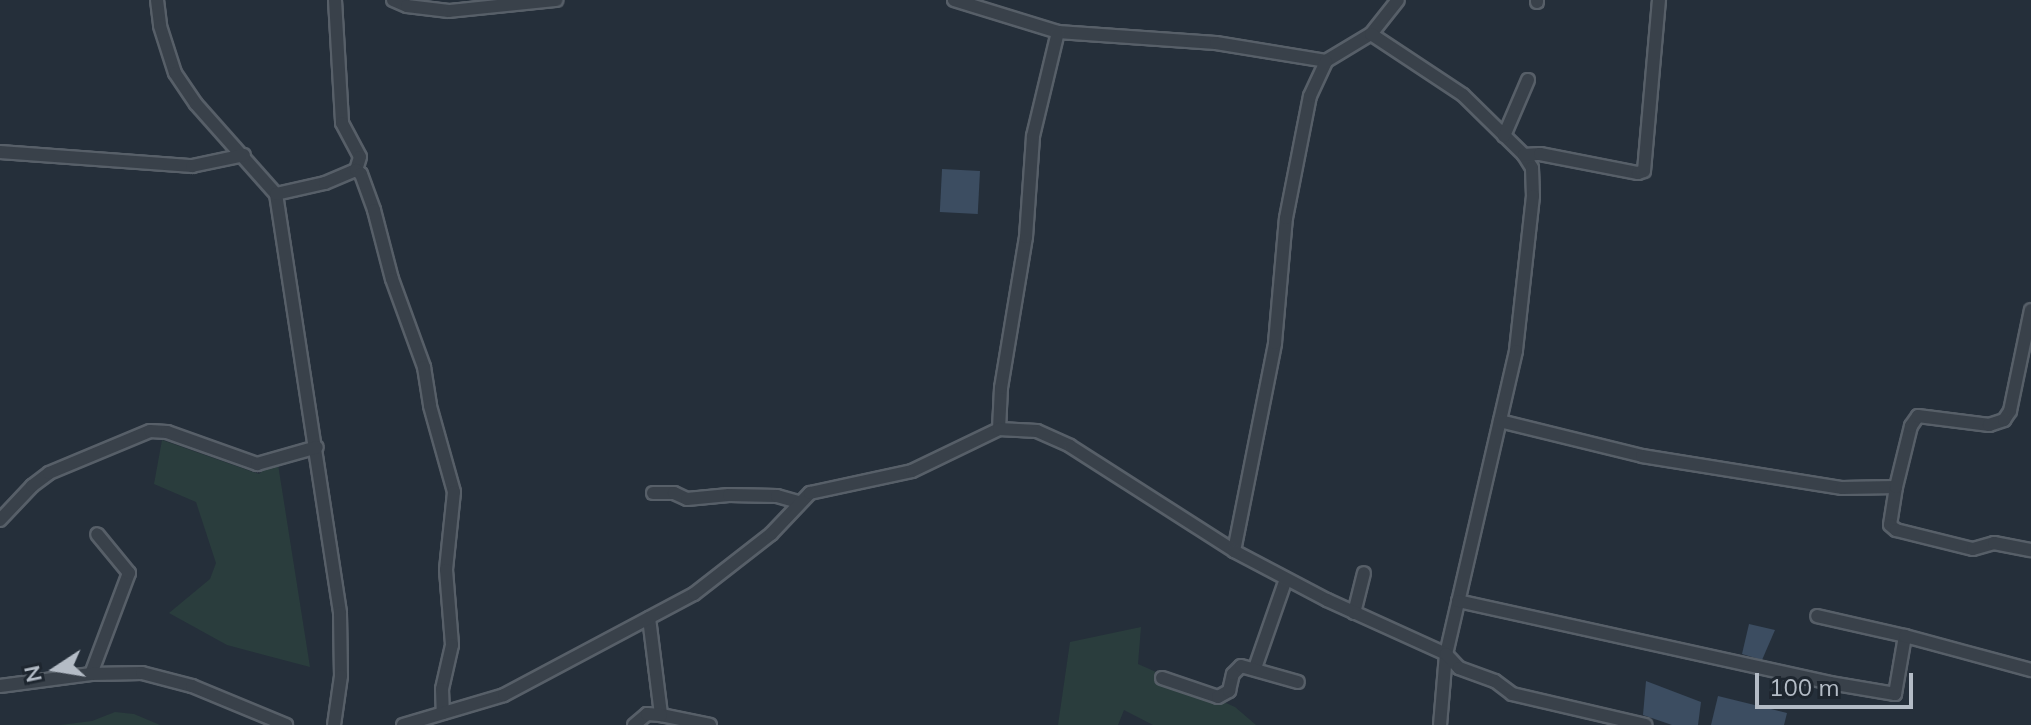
<!DOCTYPE html>
<style>
body{margin:0}
#map{position:relative;width:2031px;height:725px;overflow:hidden;background:#252f3a;font-family:Mulish,sans-serif}
div>[style]{position:absolute}
.green>*{inset:0;background:#2a3d3d}
.water>*{inset:0;background:#3c4d61;transform-origin:0 0}
.roads{filter:drop-shadow(2px 0 #575f68) drop-shadow(-2px 0 #575f68) drop-shadow(0 2px #575f68) drop-shadow(0 -2px #575f68)}
.street>*{height:12px;margin:-6px;padding:0 6px;transform-origin:6px;border-radius:6px;background:#39414a}
span{translate:-50% -50%;white-space:nowrap;text-align:center;line-height:1.15;-webkit-text-stroke:8px #1e262f;paint-order:stroke}
.north{position:absolute;left:16px;top:629px;width:80px;height:80px;-webkit-text-stroke:6px #1e262f;paint-order:stroke;rotate:258deg;font-size:22px;font-weight:700;line-height:32px;text-align:center;color:#b4bcc6}
.north::after{content:'';display:block;margin:auto;width:28px;height:36px;background:#b4bcc6;clip-path:polygon(50% 0,100% 100%,50% 72%,0 100%)}
.scale{position:absolute;left:1755px;top:673px;width:158px;height:36px;box-sizing:border-box;border:4px solid #b4bcc6;border-top:0;padding-left:10px;font-size:24px;line-height:28px;white-space:nowrap;color:#b4bcc6;-webkit-text-stroke:6px #1e262f;paint-order:stroke}
</style>
<div id="map">
<div class="green">
<i style="clip-path:polygon(162px 440px,259px 474px,277px 458px,310px 667px,227px 645px,169px 613px,210px 579px,216px 563px,196px 502px,154px 484px)"></i>
<i style="clip-path:polygon(1141px 627px,1138px 664px,1235px 707px,1256px 725px,1153px 725px,1124px 710px,1118px 725px,1058px 725px,1070px 642px)"></i>
<i style="clip-path:polygon(115px 712px,134px 714px,160px 725px,60px 725px,92px 721px)"></i>
</div>
<div class="water">
<i style="left:980px;top:171px;width:43px;height:38px;rotate:93deg"></i>
<i style="clip-path:polygon(1749px 624px,1775px 630px,1762px 660px,1742px 654px)"></i>
<i style="clip-path:polygon(1646px 681px,1701px 702px,1698px 725px,1672px 725px,1643px 715px)"></i>
<i style="clip-path:polygon(1718px 696px,1787px 713px,1784px 725px,1711px 725px)"></i>
</div>
<div class="roads">
<div class="street">
<i style="left:157px;top:0;width:26px;rotate:83deg"></i>
<i style="left:160px;top:26px;width:49px;rotate:72.3deg"></i>
<i style="left:175px;top:73px;width:37px;rotate:56deg"></i>
<i style="left:196px;top:104px;width:120px;rotate:48.4deg"></i>
<i style="left:276px;top:194px;width:424px;rotate:81.3deg"></i>
<i style="left:340px;top:613px;width:63px;rotate:89.1deg"></i>
<i style="left:341px;top:676px;width:49px;rotate:98.1deg"></i>
<i style="left:335px;top:0;width:123px;rotate:86.7deg"></i>
<i style="left:342px;top:123px;width:38px;rotate:62deg"></i>
<i style="left:360px;top:157px;width:14px;rotate:107deg"></i>
<i style="left:393px;top:0;width:15px;rotate:23deg"></i>
<i style="left:407px;top:6px;width:42px;rotate:6.8deg"></i>
<i style="left:449px;top:11px;width:108px;rotate:-5.9deg"></i>
<i style="left:954px;top:0;width:109px;rotate:17.1deg"></i>
<i style="left:1058px;top:32px;width:158px;rotate:4deg"></i>
<i style="left:1216px;top:43px;width:111px;rotate:9.3deg"></i>
<i style="left:1326px;top:61px;width:52px;rotate:-31deg"></i>
<i style="left:1371px;top:34px;width:43px;rotate:-51.5deg"></i>
<i style="left:1537px;top:2px;width:2px;rotate:-90deg"></i>
<i style="left:1371px;top:34px;width:110px;rotate:33.5deg"></i>
<i style="left:1463px;top:95px;width:86px;rotate:44.5deg"></i>
<i style="left:1524px;top:155px;width:15px;rotate:58deg"></i>
<i style="left:1532px;top:168px;width:28px;rotate:88deg"></i>
<i style="left:1533px;top:196px;width:156px;rotate:96.3deg"></i>
<i style="left:1516px;top:351px;width:311px;rotate:103deg"></i>
<i style="left:1446px;top:654px;width:71px;rotate:94.8deg"></i>
<i style="left:1504px;top:136px;width:61px;rotate:-66.8deg"></i>
<i style="left:0;top:152px;width:193px;rotate:4.2deg"></i>
<i style="left:192px;top:166px;width:53px;rotate:-11.9deg"></i>
<i style="left:1524px;top:155px;width:16px;rotate:-4deg"></i>
<i style="left:1540px;top:154px;width:100px;rotate:11deg"></i>
<i style="left:1638px;top:173px;width:6px;rotate:-18deg"></i>
<i style="left:1644px;top:171px;width:172px;rotate:-85deg"></i>
<i style="left:276px;top:194px;width:50px;rotate:-12.7deg"></i>
<i style="left:325px;top:183px;width:34px;rotate:-23deg"></i>
<i style="left:356px;top:170px;width:6px;rotate:39deg"></i>
<i style="left:361px;top:174px;width:38px;rotate:70deg"></i>
<i style="left:374px;top:210px;width:71px;rotate:75.4deg"></i>
<i style="left:392px;top:279px;width:94px;rotate:70deg"></i>
<i style="left:424px;top:367px;width:39px;rotate:81deg"></i>
<i style="left:430px;top:406px;width:89px;rotate:74.4deg"></i>
<i style="left:454px;top:492px;width:78px;rotate:95.9deg"></i>
<i style="left:446px;top:570px;width:75px;rotate:85.4deg"></i>
<i style="left:452px;top:645px;width:45px;rotate:102.8deg"></i>
<i style="left:442px;top:689px;width:24px;rotate:88deg"></i>
<i style="left:1500px;top:421px;width:146px;rotate:13.8deg"></i>
<i style="left:1642px;top:456px;width:203px;rotate:9.1deg"></i>
<i style="left:1842px;top:488px;width:54px;rotate:-1.1deg"></i>
<i style="left:1896px;top:487px;width:38px;rotate:99deg"></i>
<i style="left:1890px;top:525px;width:8px;rotate:40deg"></i>
<i style="left:1896px;top:530px;width:79px;rotate:13.9deg"></i>
<i style="left:1973px;top:549px;width:22px;rotate:-16deg"></i>
<i style="left:1994px;top:543px;width:38px;rotate:11deg"></i>
<i style="left:999px;top:429px;width:41px;rotate:-87.2deg"></i>
<i style="left:1001px;top:388px;width:153px;rotate:-80.6deg"></i>
<i style="left:1026px;top:237px;width:101px;rotate:-86deg"></i>
<i style="left:1033px;top:136px;width:107px;rotate:-76.5deg"></i>
<i style="left:1896px;top:487px;width:63px;rotate:-76.2deg"></i>
<i style="left:1911px;top:426px;width:12px;rotate:-55deg"></i>
<i style="left:1918px;top:416px;width:72px;rotate:7.2deg"></i>
<i style="left:1989px;top:425px;width:16px;rotate:-18deg"></i>
<i style="left:2004px;top:420px;width:11px;rotate:-56deg"></i>
<i style="left:2010px;top:411px;width:103px;rotate:-78.3deg"></i>
<i style="left:653px;top:493px;width:21px"></i>
<i style="left:674px;top:493px;width:14px;rotate:25deg"></i>
<i style="left:687px;top:499px;width:42px;rotate:-5.4deg"></i>
<i style="left:729px;top:495px;width:48px;rotate:1.2deg"></i>
<i style="left:777px;top:496px;width:22px;rotate:16deg"></i>
<i style="left:0;top:520px;width:47px;rotate:-46.7deg"></i>
<i style="left:32px;top:486px;width:21px;rotate:-37deg"></i>
<i style="left:49px;top:473px;width:109px;rotate:-22.6deg"></i>
<i style="left:150px;top:431px;width:17px;rotate:3deg"></i>
<i style="left:167px;top:432px;width:96px;rotate:19.6deg"></i>
<i style="left:257px;top:464px;width:62px;rotate:-15.8deg"></i>
<i style="left:1234px;top:551px;width:212px;rotate:-78.8deg"></i>
<i style="left:1275px;top:343px;width:125px;rotate:-85deg"></i>
<i style="left:1286px;top:218px;width:124px;rotate:-78.9deg"></i>
<i style="left:1310px;top:96px;width:38px;rotate:-65deg"></i>
<i style="left:1458px;top:601px;width:381px;rotate:12.4deg"></i>
<i style="left:1830px;top:683px;width:66px;rotate:9.6deg"></i>
<i style="left:1895px;top:694px;width:59px;rotate:-80.2deg"></i>
<i style="left:1905px;top:636px;width:90px;rotate:-167.2deg"></i>
<i style="left:1354px;top:613px;width:41px;rotate:-76deg"></i>
<i style="left:649px;top:618px;width:98px;rotate:82.9deg"></i>
<i style="left:661px;top:715px;width:50px;rotate:11.5deg"></i>
<i style="left:1905px;top:636px;width:131px;rotate:15.1deg"></i>
<i style="left:1255px;top:668px;width:94px;rotate:-70.8deg"></i>
<i style="left:91px;top:674px;width:108px;rotate:-69.4deg"></i>
<i style="left:129px;top:573px;width:50px;rotate:-129.4deg"></i>
<i style="left:1162px;top:678px;width:59px;rotate:18.7deg"></i>
<i style="left:1218px;top:697px;width:13px;rotate:-29deg"></i>
<i style="left:1229px;top:691px;width:17px;rotate:-77deg"></i>
<i style="left:1233px;top:674px;width:11px;rotate:-45deg"></i>
<i style="left:1241px;top:666px;width:59px;rotate:15.7deg"></i>
<i style="left:0;top:686px;width:92px;rotate:-7.5deg"></i>
<i style="left:91px;top:674px;width:51px;rotate:-1.1deg"></i>
<i style="left:142px;top:673px;width:52px;rotate:14.6deg"></i>
<i style="left:192px;top:686px;width:102px;rotate:22.5deg"></i>
<i style="left:403px;top:725px;width:105px;rotate:-16.5deg"></i>
<i style="left:504px;top:695px;width:215px;rotate:-28deg"></i>
<i style="left:694px;top:594px;width:98px;rotate:-37.9deg"></i>
<i style="left:771px;top:534px;width:57px;rotate:-46.4deg"></i>
<i style="left:810px;top:493px;width:104px;rotate:-12.2deg"></i>
<i style="left:912px;top:471px;width:97px;rotate:-25.8deg"></i>
<i style="left:999px;top:429px;width:38px;rotate:3deg"></i>
<i style="left:1037px;top:431px;width:36px;rotate:24deg"></i>
<i style="left:1070px;top:446px;width:195px;rotate:32.6deg"></i>
<i style="left:1234px;top:551px;width:105px;rotate:27.8deg"></i>
<i style="left:1327px;top:600px;width:131px;rotate:24.4deg"></i>
<i style="left:1446px;top:654px;width:19px;rotate:47deg"></i>
<i style="left:1459px;top:668px;width:38px;rotate:20deg"></i>
<i style="left:1495px;top:681px;width:21px;rotate:37deg"></i>
<i style="left:1512px;top:694px;width:137px;rotate:13.1deg"></i>
<i style="left:634px;top:725px;width:17px;rotate:-40deg"></i>
<i style="left:647px;top:714px;width:14px;rotate:4deg"></i>
</div>
</div>
<div class="north">N</div>
<div class="scale">100 m</div>
</div>
